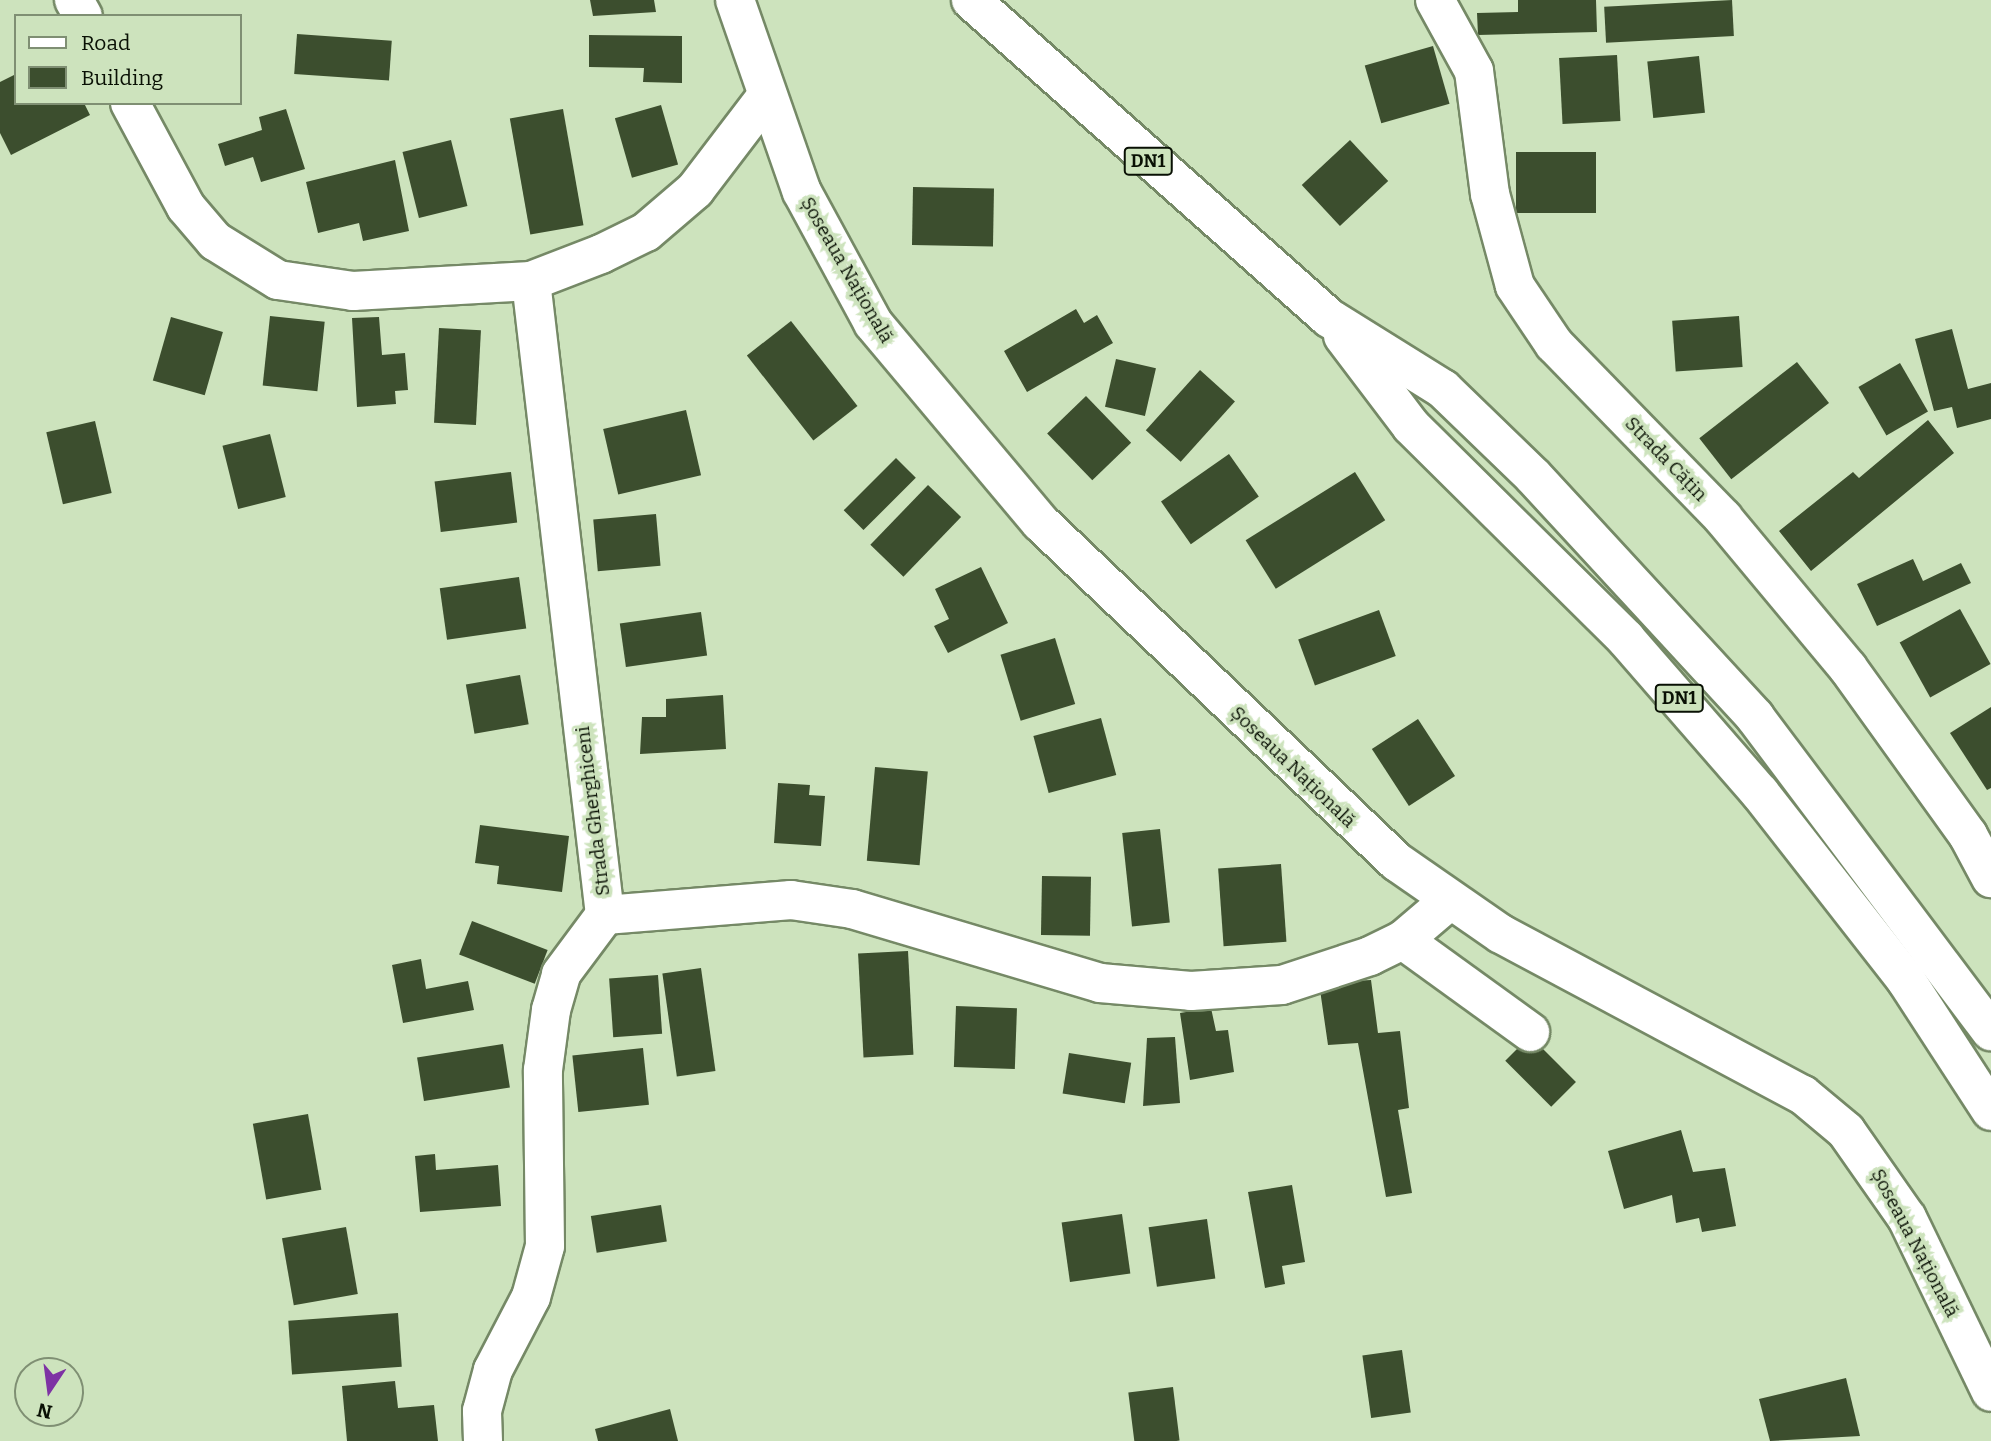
<!DOCTYPE html>
<meta charset="utf-8">
<style>
body{margin:0}
#map{position:relative;width:1991px;height:1441px;overflow:hidden;background:#cde3bd;font-family:Bitter,serif}
div>[style]{position:absolute}
.building>*{inset:0;background:#3c4e2e;transform-origin:0 0}
.roads{filter:drop-shadow(2px 0 #758966) drop-shadow(-2px 0 #758966) drop-shadow(0 2px #758966) drop-shadow(0 -2px #758966)}
.minor>*{height:38px;margin:-19px;padding:0 19px;transform-origin:19px;border-radius:19px;background:#fff}
.highway>*{height:38px;margin:-19px;padding:0 19px;transform-origin:19px;border-radius:19px;background:#fff}
span{translate:-50% -50%;white-space:nowrap;text-align:center;line-height:1.15;-webkit-text-stroke:7px #cde3bd;paint-order:stroke}
.shield-label span{padding:2px 5px;background:#cde3bd;border:2px solid;border-radius:5px;-webkit-text-stroke-width:0}
.shield-label{font-size:18px;color:#091004;font-weight:700}
.street-label{font-size:19px;color:#091004}
.legend{position:absolute;left:14px;top:14px;width:228px;height:91px;box-sizing:border-box;background:#cde3bd;border:2px solid #7f8f73;margin:0;padding:9px 12px;list-style:none;font-size:21px;color:#091004}
.legend li{display:flex;align-items:center;gap:14px;height:35px}
.legend b{width:35px;border:2px solid #7f8f73}
.north{position:absolute;left:14px;top:1357px;width:70px;height:70px;box-sizing:border-box;background:#cde3bd;border:2px solid #7f8f73;border-radius:50%;rotate:193deg;font-size:19px;font-weight:700;line-height:28px;text-align:center;color:#091004}
.north::after{content:'';display:block;margin:auto;width:24px;height:32px;background:#7e32a4;clip-path:polygon(50% 0,100% 100%,50% 72%,0 100%)}
</style>
<div id="map">
<div class="building">
<i style="clip-path:polygon(590px 0,654px 0,656px 12px,593px 16px)"></i>
<i style="clip-path:polygon(1518px 0,1596px 0,1597px 32px,1478px 35px,1477px 13px,1518px 12px)"></i>
<i style="left:1732px;top:0;width:36px;height:128px;rotate:87deg"></i>
<i style="left:297px;top:34px;width:95px;height:40px;rotate:4deg"></i>
<i style="clip-path:polygon(589px 35px,682px 36px,682px 83px,643px 82px,644px 68px,589px 67px)"></i>
<i style="left:1433px;top:46px;width:60px;height:71px;rotate:74deg"></i>
<i style="left:1617px;top:55px;width:66px;height:58px;rotate:87deg"></i>
<i style="left:1699px;top:56px;width:57px;height:52px;rotate:84deg"></i>
<i style="clip-path:polygon(16px 74px,16px 103px,84px 103px,90px 115px,11px 155px,0 133px,0 82px)"></i>
<i style="left:661px;top:105px;width:62px;height:48px;rotate:74deg"></i>
<i style="clip-path:polygon(286px 109px,305px 169px,261px 182px,253px 157px,225px 166px,218px 144px,262px 130px,259px 117px)"></i>
<i style="left:563px;top:109px;width:118px;height:54px;rotate:80deg"></i>
<i style="left:451px;top:140px;width:68px;height:50px;rotate:76deg"></i>
<i style="left:1350px;top:140px;width:56px;height:66px;rotate:47deg"></i>
<i style="left:1516px;top:152px;width:80px;height:61px"></i>
<i style="clip-path:polygon(395px 160px,409px 231px,363px 241px,359px 223px,318px 233px,306px 182px)"></i>
<i style="left:913px;top:187px;width:81px;height:58px;rotate:1deg"></i>
<i style="clip-path:polygon(1076px 309px,1084px 323px,1097px 315px,1113px 343px,1027px 392px,1004px 351px)"></i>
<i style="left:270px;top:316px;width:55px;height:70px;rotate:6deg"></i>
<i style="left:1739px;top:316px;width:51px;height:67px;rotate:86deg"></i>
<i style="left:171px;top:317px;width:54px;height:66px;rotate:16deg"></i>
<i style="clip-path:polygon(379px 317px,382px 355px,405px 353px,408px 390px,395px 391px,396px 404px,357px 407px,352px 318px)"></i>
<i style="left:791px;top:321px;width:108px;height:56px;rotate:52deg"></i>
<i style="left:439px;top:328px;width:42px;height:95px;rotate:3deg"></i>
<i style="clip-path:polygon(1952px 329px,1968px 389px,1991px 383px,1991px 419px,1957px 428px,1952px 407px,1934px 411px,1915px 339px)"></i>
<i style="left:1116px;top:359px;width:41px;height:49px;rotate:13deg"></i>
<i style="left:1797px;top:362px;width:52px;height:124px;rotate:52deg"></i>
<i style="left:1900px;top:363px;width:56px;height:48px;rotate:60deg"></i>
<i style="left:1200px;top:370px;width:47px;height:81px;rotate:42deg"></i>
<i style="left:1086px;top:396px;width:65px;height:54px;rotate:46deg"></i>
<i style="left:686px;top:410px;width:67px;height:85px;rotate:77deg"></i>
<i style="clip-path:polygon(1928px 420px,1954px 453px,1811px 571px,1779px 531px,1853px 472px,1859px 478px)"></i>
<i style="left:95px;top:421px;width:74px;height:50px;rotate:77deg"></i>
<i style="left:270px;top:434px;width:65px;height:49px;rotate:76deg"></i>
<i style="left:1229px;top:454px;width:52px;height:83px;rotate:55deg"></i>
<i style="left:896px;top:458px;width:28px;height:74px;rotate:45deg"></i>
<i style="left:511px;top:472px;width:51px;height:77px;rotate:83deg"></i>
<i style="left:1355px;top:472px;width:57px;height:129px;rotate:58deg"></i>
<i style="left:928px;top:485px;width:46px;height:83px;rotate:44deg"></i>
<i style="left:656px;top:514px;width:52px;height:63px;rotate:85deg"></i>
<i style="clip-path:polygon(1913px 559px,1923px 581px,1961px 563px,1971px 583px,1877px 626px,1857px 584px)"></i>
<i style="clip-path:polygon(981px 567px,1008px 623px,948px 653px,934px 626px,949px 619px,935px 589px)"></i>
<i style="left:519px;top:577px;width:52px;height:80px;rotate:82deg"></i>
<i style="left:1960px;top:609px;width:63px;height:69px;rotate:61deg"></i>
<i style="left:1379px;top:610px;width:49px;height:86px;rotate:70deg"></i>
<i style="left:701px;top:612px;width:44px;height:82px;rotate:82deg"></i>
<i style="left:1055px;top:638px;width:69px;height:57px;rotate:73deg"></i>
<i style="left:520px;top:675px;width:50px;height:55px;rotate:80deg"></i>
<i style="clip-path:polygon(723px 695px,726px 749px,640px 754px,642px 717px,666px 717px,666px 699px)"></i>
<i style="clip-path:polygon(1991px 707px,1991px 788px,1987px 790px,1950px 733px)"></i>
<i style="left:1101px;top:718px;width:59px;height:70px;rotate:75deg"></i>
<i style="left:1418px;top:719px;width:68px;height:55px;rotate:57deg"></i>
<i style="left:875px;top:767px;width:53px;height:94px;rotate:5deg"></i>
<i style="clip-path:polygon(778px 783px,810px 785px,809px 795px,825px 796px,821px 846px,774px 843px)"></i>
<i style="clip-path:polygon(480px 825px,569px 836px,562px 892px,497px 884px,499px 866px,475px 863px)"></i>
<i style="left:1160px;top:829px;width:94px;height:38px;rotate:84deg"></i>
<i style="left:1281px;top:864px;width:78px;height:63px;rotate:86deg"></i>
<i style="left:1042px;top:876px;width:49px;height:59px;rotate:1deg"></i>
<i style="left:472px;top:921px;width:81px;height:36px;rotate:21deg"></i>
<i style="left:908px;top:951px;width:104px;height:50px;rotate:87deg"></i>
<i style="clip-path:polygon(421px 959px,426px 989px,468px 981px,474px 1010px,403px 1023px,392px 965px)"></i>
<i style="left:701px;top:968px;width:104px;height:39px;rotate:82deg"></i>
<i style="left:658px;top:975px;width:59px;height:49px;rotate:86deg"></i>
<i style="clip-path:polygon(1371px 980px,1378px 1033px,1400px 1031px,1409px 1108px,1398px 1110px,1412px 1193px,1386px 1197px,1358px 1043px,1328px 1045px,1319px 983px)"></i>
<i style="left:956px;top:1006px;width:61px;height:61px;rotate:2deg"></i>
<i style="clip-path:polygon(1211px 1008px,1216px 1031px,1228px 1030px,1234px 1072px,1190px 1080px,1180px 1013px)"></i>
<i style="left:1530px;top:1036px;width:65px;height:35px;rotate:45deg"></i>
<i style="clip-path:polygon(1175px 1037px,1180px 1103px,1143px 1106px,1147px 1038px)"></i>
<i style="left:503px;top:1044px;width:44px;height:87px;rotate:81deg"></i>
<i style="left:643px;top:1048px;width:57px;height:71px;rotate:84deg"></i>
<i style="left:1069px;top:1053px;width:63px;height:41px;rotate:9deg"></i>
<i style="left:308px;top:1114px;width:77px;height:56px;rotate:80deg"></i>
<i style="clip-path:polygon(1681px 1130px,1693px 1172px,1725px 1168px,1736px 1226px,1702px 1232px,1699px 1218px,1676px 1223px,1672px 1195px,1624px 1209px,1608px 1151px)"></i>
<i style="clip-path:polygon(435px 1154px,436px 1170px,498px 1165px,501px 1206px,420px 1212px,415px 1156px)"></i>
<i style="clip-path:polygon(1292px 1185px,1305px 1262px,1282px 1266px,1285px 1284px,1265px 1288px,1248px 1192px)"></i>
<i style="left:661px;top:1205px;width:37px;height:71px;rotate:81deg"></i>
<i style="left:1122px;top:1214px;width:60px;height:61px;rotate:82deg"></i>
<i style="left:1207px;top:1219px;width:60px;height:59px;rotate:82deg"></i>
<i style="left:346px;top:1227px;width:68px;height:65px;rotate:80deg"></i>
<i style="left:398px;top:1313px;width:54px;height:110px;rotate:86deg"></i>
<i style="left:1402px;top:1350px;width:63px;height:40px;rotate:82deg"></i>
<i style="clip-path:polygon(1846px 1378px,1860px 1436px,1770px 1441px,1759px 1399px)"></i>
<i style="clip-path:polygon(395px 1381px,398px 1408px,434px 1405px,438px 1441px,347px 1441px,342px 1386px)"></i>
<i style="left:1173px;top:1387px;width:54px;height:45px;rotate:83deg"></i>
<i style="clip-path:polygon(670px 1409px,678px 1441px,598px 1441px,595px 1429px)"></i>
</div>
<div class="roads">
<div class="minor">
<i style="left:74px;top:0;width:18px;rotate:61deg"></i>
<i style="left:735px;top:0;width:203px;rotate:70.8deg"></i>
<i style="left:802px;top:192px;width:149px;rotate:61.5deg"></i>
<i style="left:873px;top:323px;width:261px;rotate:50deg"></i>
<i style="left:1041px;top:523px;width:492px;rotate:43.6deg"></i>
<i style="left:1397px;top:862px;width:126px;rotate:34.7deg"></i>
<i style="left:1501px;top:934px;width:342px;rotate:28.1deg"></i>
<i style="left:1803px;top:1095px;width:56px;rotate:39.9deg"></i>
<i style="left:1846px;top:1131px;width:106px;rotate:55deg"></i>
<i style="left:1907px;top:1218px;width:193px;rotate:64.2deg"></i>
<i style="left:1435px;top:0;width:81px;rotate:61.2deg"></i>
<i style="left:1474px;top:71px;width:124px;rotate:82.6deg"></i>
<i style="left:1490px;top:194px;width:95px;rotate:74.8deg"></i>
<i style="left:1515px;top:286px;width:70px;rotate:56.1deg"></i>
<i style="left:1554px;top:344px;width:243px;rotate:45.8deg"></i>
<i style="left:1723px;top:518px;width:195px;rotate:50.2deg"></i>
<i style="left:1848px;top:668px;width:206px;rotate:54.3deg"></i>
<i style="left:1968px;top:835px;width:49px;rotate:61.9deg"></i>
<i style="left:130px;top:103px;width:118px;rotate:61.7deg"></i>
<i style="left:186px;top:207px;width:45px;rotate:49.5deg"></i>
<i style="left:215px;top:241px;width:74px;rotate:31.8deg"></i>
<i style="left:278px;top:280px;width:76px;rotate:8.3deg"></i>
<i style="left:353px;top:291px;width:178px;rotate:-3.2deg"></i>
<i style="left:531px;top:281px;width:75px;rotate:-21.1deg"></i>
<i style="left:601px;top:254px;width:50px;rotate:-26.1deg"></i>
<i style="left:646px;top:232px;width:65px;rotate:-40.6deg"></i>
<i style="left:695px;top:190px;width:116px;rotate:-52.7deg"></i>
<i style="left:605px;top:915px;width:187px;rotate:-4.6deg"></i>
<i style="left:791px;top:900px;width:62px;rotate:8.4deg"></i>
<i style="left:852px;top:909px;width:259px;rotate:16.6deg"></i>
<i style="left:1100px;top:983px;width:91px;rotate:5deg"></i>
<i style="left:1191px;top:991px;width:91px;rotate:-3.8deg"></i>
<i style="left:1282px;top:985px;width:93px;rotate:-18.2deg"></i>
<i style="left:1370px;top:956px;width:37px;rotate:-26deg"></i>
<i style="left:1403px;top:940px;width:62px;rotate:-40.4deg"></i>
<i style="left:1403px;top:940px;width:157px;rotate:35.9deg"></i>
<i style="left:483px;top:1441px;width:30px;rotate:-92deg"></i>
<i style="left:482px;top:1411px;width:42px;rotate:-75deg"></i>
<i style="left:493px;top:1370px;width:82px;rotate:-62.5deg"></i>
<i style="left:531px;top:1297px;width:53px;rotate:-74.6deg"></i>
<i style="left:545px;top:1246px;width:176px;rotate:-90.7deg"></i>
<i style="left:543px;top:1070px;width:61px;rotate:-82.4deg"></i>
<i style="left:551px;top:1010px;width:37px;rotate:-74deg"></i>
<i style="left:561px;top:974px;width:74px;rotate:-53.3deg"></i>
<i style="left:605px;top:915px;width:638px;rotate:-96.66deg"></i>
</div>
<div class="highway">
<i style="left:971px;top:0;width:479px;rotate:41.6deg"></i>
<i style="left:1329px;top:318px;width:134px;rotate:31.9deg"></i>
<i style="left:1443px;top:389px;width:125px;rotate:44deg"></i>
<i style="left:1533px;top:476px;width:328px;rotate:47.3deg"></i>
<i style="left:1755px;top:717px;width:393px;rotate:53.1deg"></i>
<i style="left:1343px;top:336px;width:113px;rotate:52.9deg"></i>
<i style="left:1411px;top:426px;width:303px;rotate:44.7deg"></i>
<i style="left:1626px;top:639px;width:204px;rotate:49deg"></i>
<i style="left:1760px;top:793px;width:237px;rotate:52deg"></i>
<i style="left:1906px;top:980px;width:156px;rotate:57deg"></i>
</div>
</div>
<div class="shield-label">
<span style="left:1148px;top:161px">DN1</span>
<span style="left:1679px;top:698px">DN1</span>
</div>
<div class="street-label">
<span style="left:847px;top:270px;rotate:60deg">Șoseaua Națională</span>
<span style="left:1666px;top:459px;rotate:46deg">Strada Cățin</span>
<span style="left:1293px;top:767px;rotate:44deg">Șoseaua Națională</span>
<span style="left:593px;top:811px;rotate:-97deg">Strada Gherghiceni</span>
<span style="left:1915px;top:1243px;rotate:62deg">Șoseaua Națională</span>
</div>
<ul class="legend">
<li><b style="height:9px;background:#fff"></b>Road</li>
<li><b style="height:19px;background:#3c4e2e"></b>Building</li>
</ul>
<div class="north">N</div>
</div>
